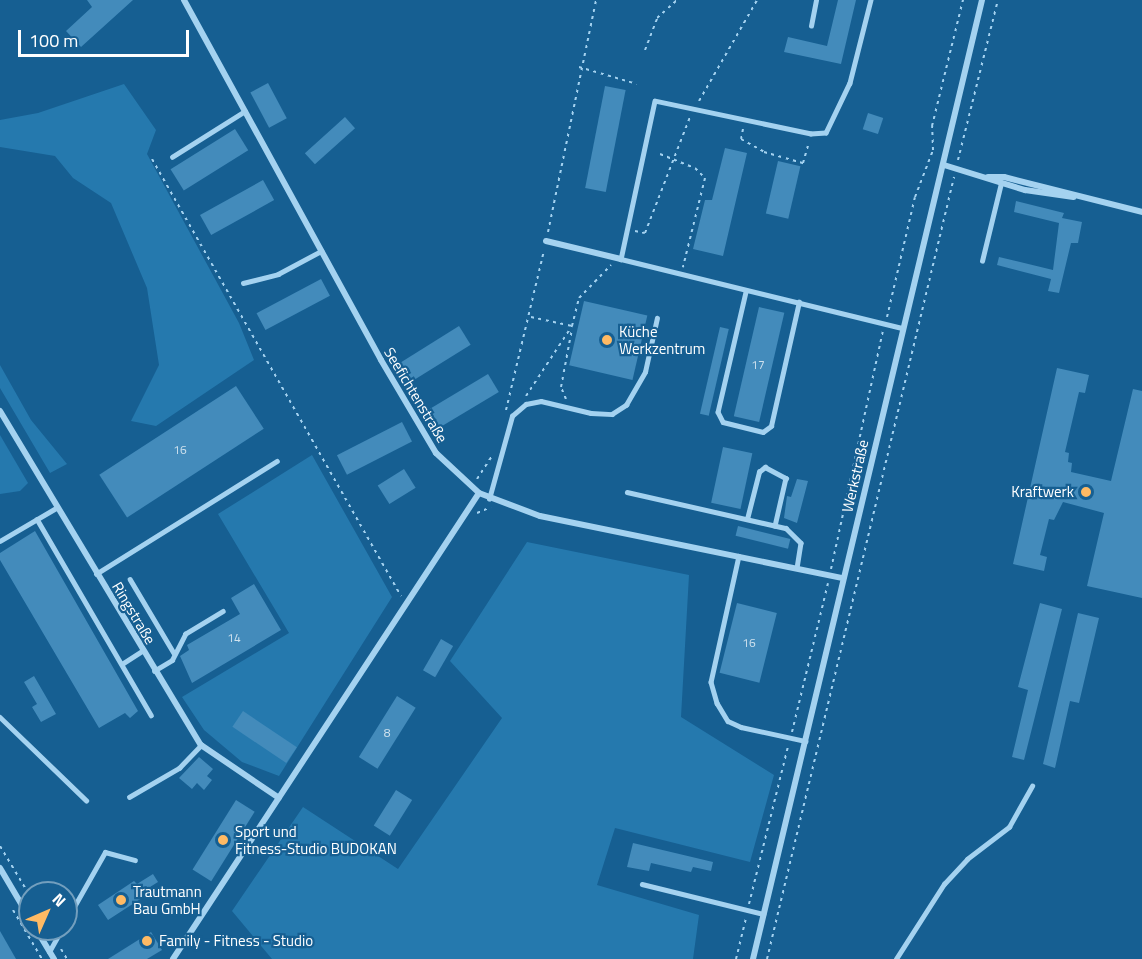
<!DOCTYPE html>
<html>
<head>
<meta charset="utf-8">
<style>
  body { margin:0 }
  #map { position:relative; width:1142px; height:959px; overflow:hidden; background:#165f92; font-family:"Titillium Web",sans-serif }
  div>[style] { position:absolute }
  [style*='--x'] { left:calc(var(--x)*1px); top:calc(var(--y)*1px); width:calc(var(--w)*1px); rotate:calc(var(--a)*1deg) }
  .green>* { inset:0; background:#2579ae }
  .building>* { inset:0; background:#438bbb; transform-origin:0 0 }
  .path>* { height:2px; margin-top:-1px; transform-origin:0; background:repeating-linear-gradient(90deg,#a4d2f0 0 3px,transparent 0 7.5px) }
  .lane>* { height:4.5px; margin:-2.25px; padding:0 2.25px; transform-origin:2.25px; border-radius:2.25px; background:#a4d2f0 }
  .street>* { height:6px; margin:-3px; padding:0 3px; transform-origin:3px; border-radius:3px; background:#a4d2f0 }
  .dots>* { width:16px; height:16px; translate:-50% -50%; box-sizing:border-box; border:3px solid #165f92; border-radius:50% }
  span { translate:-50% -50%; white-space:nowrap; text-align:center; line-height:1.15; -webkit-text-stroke:4.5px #165f92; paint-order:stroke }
  .number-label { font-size:12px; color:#d0e2ee }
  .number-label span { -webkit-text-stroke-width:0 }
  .poi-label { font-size:15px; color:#fff }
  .left { translate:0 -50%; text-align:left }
  .right { translate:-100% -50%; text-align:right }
  .street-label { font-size:15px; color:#fff }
  .north { position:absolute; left:18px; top:881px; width:60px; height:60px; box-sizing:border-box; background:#165f92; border:2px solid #739fbe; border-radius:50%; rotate:45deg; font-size:16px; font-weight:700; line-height:24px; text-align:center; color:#fff }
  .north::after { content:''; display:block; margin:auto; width:21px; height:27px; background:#ffba64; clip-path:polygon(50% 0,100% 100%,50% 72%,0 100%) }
  .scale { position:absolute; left:18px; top:30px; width:171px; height:27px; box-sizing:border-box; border:3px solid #fff; border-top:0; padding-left:8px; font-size:18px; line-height:21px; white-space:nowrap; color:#fff; -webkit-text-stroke:4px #165f92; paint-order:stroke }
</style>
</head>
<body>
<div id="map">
  <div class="green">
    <i style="clip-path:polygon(124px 84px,156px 130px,147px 154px,239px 323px,254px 360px,156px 426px,131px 421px,159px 365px,147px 288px,111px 203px,73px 178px,55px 156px,0 147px,0 120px,38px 113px)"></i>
    <i style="clip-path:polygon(0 365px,31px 420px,67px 464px,50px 473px,0 388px)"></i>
    <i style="clip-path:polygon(0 435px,28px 483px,20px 491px,0 494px)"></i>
    <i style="clip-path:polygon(312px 455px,392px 597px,279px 776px,242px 762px,204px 730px,182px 697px,289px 633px,218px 514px)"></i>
    <i style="clip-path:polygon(527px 542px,689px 575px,681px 717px,774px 775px,750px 862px,615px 828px,597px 885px,699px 915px,693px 959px,272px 959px,232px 911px,303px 807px,398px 869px,502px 718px,450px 661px)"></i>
  </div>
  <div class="building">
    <i style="clip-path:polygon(87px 0,133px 0,81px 47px,66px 31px,92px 7px)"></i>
    <i style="clip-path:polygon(838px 0,856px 0,841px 64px,784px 52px,788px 37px,827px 46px)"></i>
    <i style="left:268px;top:83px;width:40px;height:20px;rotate:62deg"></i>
    <i style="left:605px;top:86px;width:21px;height:104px;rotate:11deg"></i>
    <i style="left:868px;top:113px;width:16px;height:17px;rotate:18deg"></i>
    <i style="left:345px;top:117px;width:15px;height:54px;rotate:48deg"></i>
    <i style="left:235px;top:129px;width:25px;height:76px;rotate:58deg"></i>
    <i style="clip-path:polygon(725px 148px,747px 153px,723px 256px,693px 249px,705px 200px,712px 200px)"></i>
    <i style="left:778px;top:161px;width:23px;height:54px;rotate:13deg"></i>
    <i style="left:263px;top:180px;width:23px;height:72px;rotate:61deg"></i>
    <i style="clip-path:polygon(1016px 201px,1064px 213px,1062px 218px,1082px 222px,1078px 243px,1071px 243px,1059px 293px,1048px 291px,1051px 279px,997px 265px,999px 257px,1053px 270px,1059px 223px,1014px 212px)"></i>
    <i style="left:321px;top:279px;width:19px;height:73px;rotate:62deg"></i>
    <i style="left:584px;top:301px;width:65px;height:66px;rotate:13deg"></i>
    <i style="left:759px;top:307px;width:26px;height:112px;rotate:13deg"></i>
    <i style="left:459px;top:326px;width:22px;height:74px;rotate:58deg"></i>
    <i style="left:720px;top:327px;width:9px;height:89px;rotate:13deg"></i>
    <i style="clip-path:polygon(1057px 368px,1089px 375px,1085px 393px,1079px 392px,1065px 452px,1069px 453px,1068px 462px,1072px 463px,1071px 472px,1111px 481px,1133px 389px,1142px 391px,1142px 598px,1087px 586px,1104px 513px,1063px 502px,1054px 520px,1049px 519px,1040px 555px,1047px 557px,1044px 571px,1013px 564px)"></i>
    <i style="left:488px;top:374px;width:21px;height:72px;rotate:59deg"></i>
    <i style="left:236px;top:386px;width:51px;height:163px;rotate:57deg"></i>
    <i style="left:402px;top:422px;width:22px;height:73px;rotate:63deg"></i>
    <i style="left:723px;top:447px;width:30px;height:57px;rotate:12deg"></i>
    <i style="left:404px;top:469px;width:22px;height:31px;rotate:58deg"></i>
    <i style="clip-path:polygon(797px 479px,808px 481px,797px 523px,784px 518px,787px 496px,791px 497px)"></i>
    <i style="left:738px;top:526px;width:54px;height:10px;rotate:14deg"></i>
    <i style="clip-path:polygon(35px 531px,138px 711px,130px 718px,125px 713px,99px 728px,0 560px,0 553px)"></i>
    <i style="clip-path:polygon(254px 584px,281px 630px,192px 683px,180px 656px,189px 650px,187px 645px,240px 614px,231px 598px)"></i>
    <i style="left:737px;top:603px;width:41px;height:72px;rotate:14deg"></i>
    <i style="clip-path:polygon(1040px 603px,1062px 609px,1024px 760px,1012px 757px,1028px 690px,1018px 687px)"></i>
    <i style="clip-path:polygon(1078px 613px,1099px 618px,1079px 703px,1070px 701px,1055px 768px,1043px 764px)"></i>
    <i style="left:441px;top:639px;width:14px;height:36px;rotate:30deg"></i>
    <i style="clip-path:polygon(34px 676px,56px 714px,41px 722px,32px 707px,37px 704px,24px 682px)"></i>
    <i style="left:397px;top:696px;width:22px;height:72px;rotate:32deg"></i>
    <i style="left:243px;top:711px;width:65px;height:19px;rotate:34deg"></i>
    <i style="clip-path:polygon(199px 757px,213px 769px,207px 776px,212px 780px,204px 790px,197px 783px,192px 789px,179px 778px)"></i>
    <i style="left:396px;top:790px;width:19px;height:42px;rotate:32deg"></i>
    <i style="left:236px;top:800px;width:22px;height:82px;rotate:32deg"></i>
    <i style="clip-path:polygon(633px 843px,713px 862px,711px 871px,693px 867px,691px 872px,651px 863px,649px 871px,627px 867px)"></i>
    <i style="clip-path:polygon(153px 874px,158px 882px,142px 892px,145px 896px,108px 920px,98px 905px,134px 881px,137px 884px)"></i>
    <i style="clip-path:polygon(0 931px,16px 959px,0 959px)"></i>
    <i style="clip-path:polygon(151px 932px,162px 950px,147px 959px,108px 959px)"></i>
  </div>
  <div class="path">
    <i style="--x:645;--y:50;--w:34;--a:-69"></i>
    <i style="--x:657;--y:18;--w:27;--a:-42"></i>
    <i style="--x:579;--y:67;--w:60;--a:16.3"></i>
    <i style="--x:699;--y:101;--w:116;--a:-60.1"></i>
    <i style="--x:743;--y:129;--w:10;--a:101"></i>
    <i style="--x:741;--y:139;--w:26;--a:29"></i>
    <i style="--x:764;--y:152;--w:41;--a:15.8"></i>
    <i style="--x:803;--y:163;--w:22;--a:-74"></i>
    <i style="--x:660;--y:154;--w:38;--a:22"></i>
    <i style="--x:695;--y:168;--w:14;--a:45"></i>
    <i style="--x:705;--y:178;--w:92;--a:103.9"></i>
    <i style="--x:152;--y:159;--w:503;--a:60.33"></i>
    <i style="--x:958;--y:160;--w:165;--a:-76"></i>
    <i style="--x:635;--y:231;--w:10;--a:11"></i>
    <i style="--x:645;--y:233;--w:124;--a:-68.8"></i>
    <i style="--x:548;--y:232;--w:237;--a:-78.3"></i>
    <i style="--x:531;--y:317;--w:42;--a:12.4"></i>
    <i style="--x:572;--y:326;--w:29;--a:-76"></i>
    <i style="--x:579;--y:298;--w:46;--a:-45.9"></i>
    <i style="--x:887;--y:317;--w:123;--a:-76.9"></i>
    <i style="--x:915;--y:197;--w:50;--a:-69"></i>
    <i style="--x:933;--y:150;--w:24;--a:-92"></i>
    <i style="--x:932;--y:126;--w:130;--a:-76.2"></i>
    <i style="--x:526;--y:396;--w:84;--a:-56.7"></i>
    <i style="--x:566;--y:399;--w:13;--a:-113"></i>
    <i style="--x:561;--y:387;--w:59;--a:-79.3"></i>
    <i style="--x:506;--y:410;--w:164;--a:-76.6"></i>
    <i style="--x:477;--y:479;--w:27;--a:-57"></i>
    <i style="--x:477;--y:513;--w:15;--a:-23"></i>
    <i style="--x:831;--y:569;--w:244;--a:-77.7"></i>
    <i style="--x:792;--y:732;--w:153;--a:-76.4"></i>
    <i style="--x:0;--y:846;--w:58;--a:59"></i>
    <i style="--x:749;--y:904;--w:163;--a:-76.1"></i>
    <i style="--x:13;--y:910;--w:57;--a:59.4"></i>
    <i style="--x:61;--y:949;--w:12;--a:59"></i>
    <i style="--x:736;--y:959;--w:42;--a:-76.3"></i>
    <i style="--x:767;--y:959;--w:804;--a:-76.55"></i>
  </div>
  <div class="lane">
    <i style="--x:871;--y:0;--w:86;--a:104.2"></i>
    <i style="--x:850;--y:83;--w:55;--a:115.6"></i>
    <i style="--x:826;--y:133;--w:15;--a:176"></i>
    <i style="--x:811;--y:134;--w:159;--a:-168.1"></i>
    <i style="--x:655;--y:101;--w:162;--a:102.1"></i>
    <i style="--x:621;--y:259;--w:289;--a:13.8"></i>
    <i style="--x:811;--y:26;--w:26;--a:-79"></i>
    <i style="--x:172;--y:157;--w:86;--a:-32.2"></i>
    <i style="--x:982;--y:261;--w:80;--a:-76.3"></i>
    <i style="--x:243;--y:283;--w:36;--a:-14"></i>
    <i style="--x:278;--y:274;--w:49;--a:-28.1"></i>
    <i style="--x:746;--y:292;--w:123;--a:103.1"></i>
    <i style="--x:718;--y:412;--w:11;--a:63"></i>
    <i style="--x:723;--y:422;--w:41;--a:14"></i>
    <i style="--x:763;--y:432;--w:10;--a:-37"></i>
    <i style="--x:771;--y:426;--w:127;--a:-77.3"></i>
    <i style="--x:627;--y:492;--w:163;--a:12.8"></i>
    <i style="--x:786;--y:528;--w:21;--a:45"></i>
    <i style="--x:801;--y:543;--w:25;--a:99"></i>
    <i style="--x:489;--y:499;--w:86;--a:-74.5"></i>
    <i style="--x:512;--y:416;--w:18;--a:-41"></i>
    <i style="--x:526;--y:404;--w:15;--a:-11"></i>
    <i style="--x:541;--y:401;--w:51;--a:13.5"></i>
    <i style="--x:591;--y:413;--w:21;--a:3"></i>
    <i style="--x:612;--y:414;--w:17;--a:-33"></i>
    <i style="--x:626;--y:405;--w:38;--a:-60"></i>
    <i style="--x:645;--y:372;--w:55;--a:-77.5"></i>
    <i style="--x:37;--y:519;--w:227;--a:59.8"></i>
    <i style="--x:747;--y:519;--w:49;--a:-75.7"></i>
    <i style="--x:759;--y:472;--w:8;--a:-40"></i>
    <i style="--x:765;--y:467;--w:24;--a:28"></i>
    <i style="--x:786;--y:478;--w:49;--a:102.9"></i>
    <i style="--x:0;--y:541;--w:65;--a:-30.5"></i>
    <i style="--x:739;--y:556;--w:129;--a:102.5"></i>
    <i style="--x:711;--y:682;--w:22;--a:74"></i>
    <i style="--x:717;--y:703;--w:21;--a:59"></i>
    <i style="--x:728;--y:721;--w:14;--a:25"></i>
    <i style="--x:741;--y:727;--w:66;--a:12.3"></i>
    <i style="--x:96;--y:574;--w:213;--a:-32"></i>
    <i style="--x:130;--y:579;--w:86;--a:59.3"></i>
    <i style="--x:122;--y:664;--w:24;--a:-33"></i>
    <i style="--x:154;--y:671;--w:21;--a:-31"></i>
    <i style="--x:172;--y:660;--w:29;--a:-63"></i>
    <i style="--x:185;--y:634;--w:44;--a:-31.2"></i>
    <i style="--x:0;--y:717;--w:120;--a:44"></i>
    <i style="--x:129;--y:797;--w:58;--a:-30.1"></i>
    <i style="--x:179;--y:768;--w:32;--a:-46"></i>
    <i style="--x:642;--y:884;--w:125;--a:13.9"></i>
    <i style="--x:66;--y:921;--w:79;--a:-60.5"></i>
    <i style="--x:105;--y:852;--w:31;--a:15"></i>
    <i style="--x:49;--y:952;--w:26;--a:-61"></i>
    <i style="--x:896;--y:959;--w:89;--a:-57.4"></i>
    <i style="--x:944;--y:884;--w:34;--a:-47"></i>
    <i style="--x:967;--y:859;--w:53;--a:-37.3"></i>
    <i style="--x:1009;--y:827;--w:47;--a:-60.7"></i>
  </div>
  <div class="street">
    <i style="--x:184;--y:0;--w:410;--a:61.3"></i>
    <i style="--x:381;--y:360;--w:108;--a:59.4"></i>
    <i style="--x:436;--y:453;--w:59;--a:42.9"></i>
    <i style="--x:479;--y:493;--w:65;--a:20.7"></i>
    <i style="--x:540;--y:516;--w:309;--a:11.6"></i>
    <i style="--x:944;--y:165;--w:85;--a:17.2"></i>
    <i style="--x:1025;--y:190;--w:49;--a:8.3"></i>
    <i style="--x:988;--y:177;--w:16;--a:0"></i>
    <i style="--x:1004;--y:177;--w:142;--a:14.2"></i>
    <i style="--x:546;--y:241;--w:77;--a:13.5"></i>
    <i style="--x:0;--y:411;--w:390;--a:59"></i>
    <i style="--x:201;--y:745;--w:94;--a:34.2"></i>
    <i style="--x:0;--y:868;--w:59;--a:59.5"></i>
    <i style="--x:36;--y:929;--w:35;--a:59"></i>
    <i style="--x:173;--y:959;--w:557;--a:-56.71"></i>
    <i style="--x:753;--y:959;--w:986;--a:-76.57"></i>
  </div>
  <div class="dots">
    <i style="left:607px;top:340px;background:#ffba64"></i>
    <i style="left:1086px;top:492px;background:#ffba64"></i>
    <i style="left:223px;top:840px;background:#ffba64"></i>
    <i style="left:121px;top:900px;background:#ffba64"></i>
    <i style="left:147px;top:941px;background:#ffba64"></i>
  </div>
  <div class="number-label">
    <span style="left:758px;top:365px">17</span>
    <span style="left:180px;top:450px">16</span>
    <span style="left:234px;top:638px">14</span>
    <span style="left:749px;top:643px">16</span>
    <span style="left:387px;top:733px">8</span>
  </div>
  <div class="poi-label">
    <span class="left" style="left:619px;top:340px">Küche<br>Werkzentrum</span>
    <span class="right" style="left:1074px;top:492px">Kraftwerk</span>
    <span class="left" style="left:235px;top:840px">Sport und<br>Fitness-Studio BUDOKAN</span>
    <span class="left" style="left:133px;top:900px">Trautmann<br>Bau GmbH</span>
    <span class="left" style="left:159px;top:941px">Family - Fitness - Studio</span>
  </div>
  <div class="street-label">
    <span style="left:416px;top:395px;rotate:59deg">Seefichtenstraße</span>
    <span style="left:855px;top:476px;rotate:-77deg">Werkstraße</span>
    <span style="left:134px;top:613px;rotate:59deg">Ringstraße</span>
  </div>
  <div class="north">N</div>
  <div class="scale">100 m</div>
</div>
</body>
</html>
